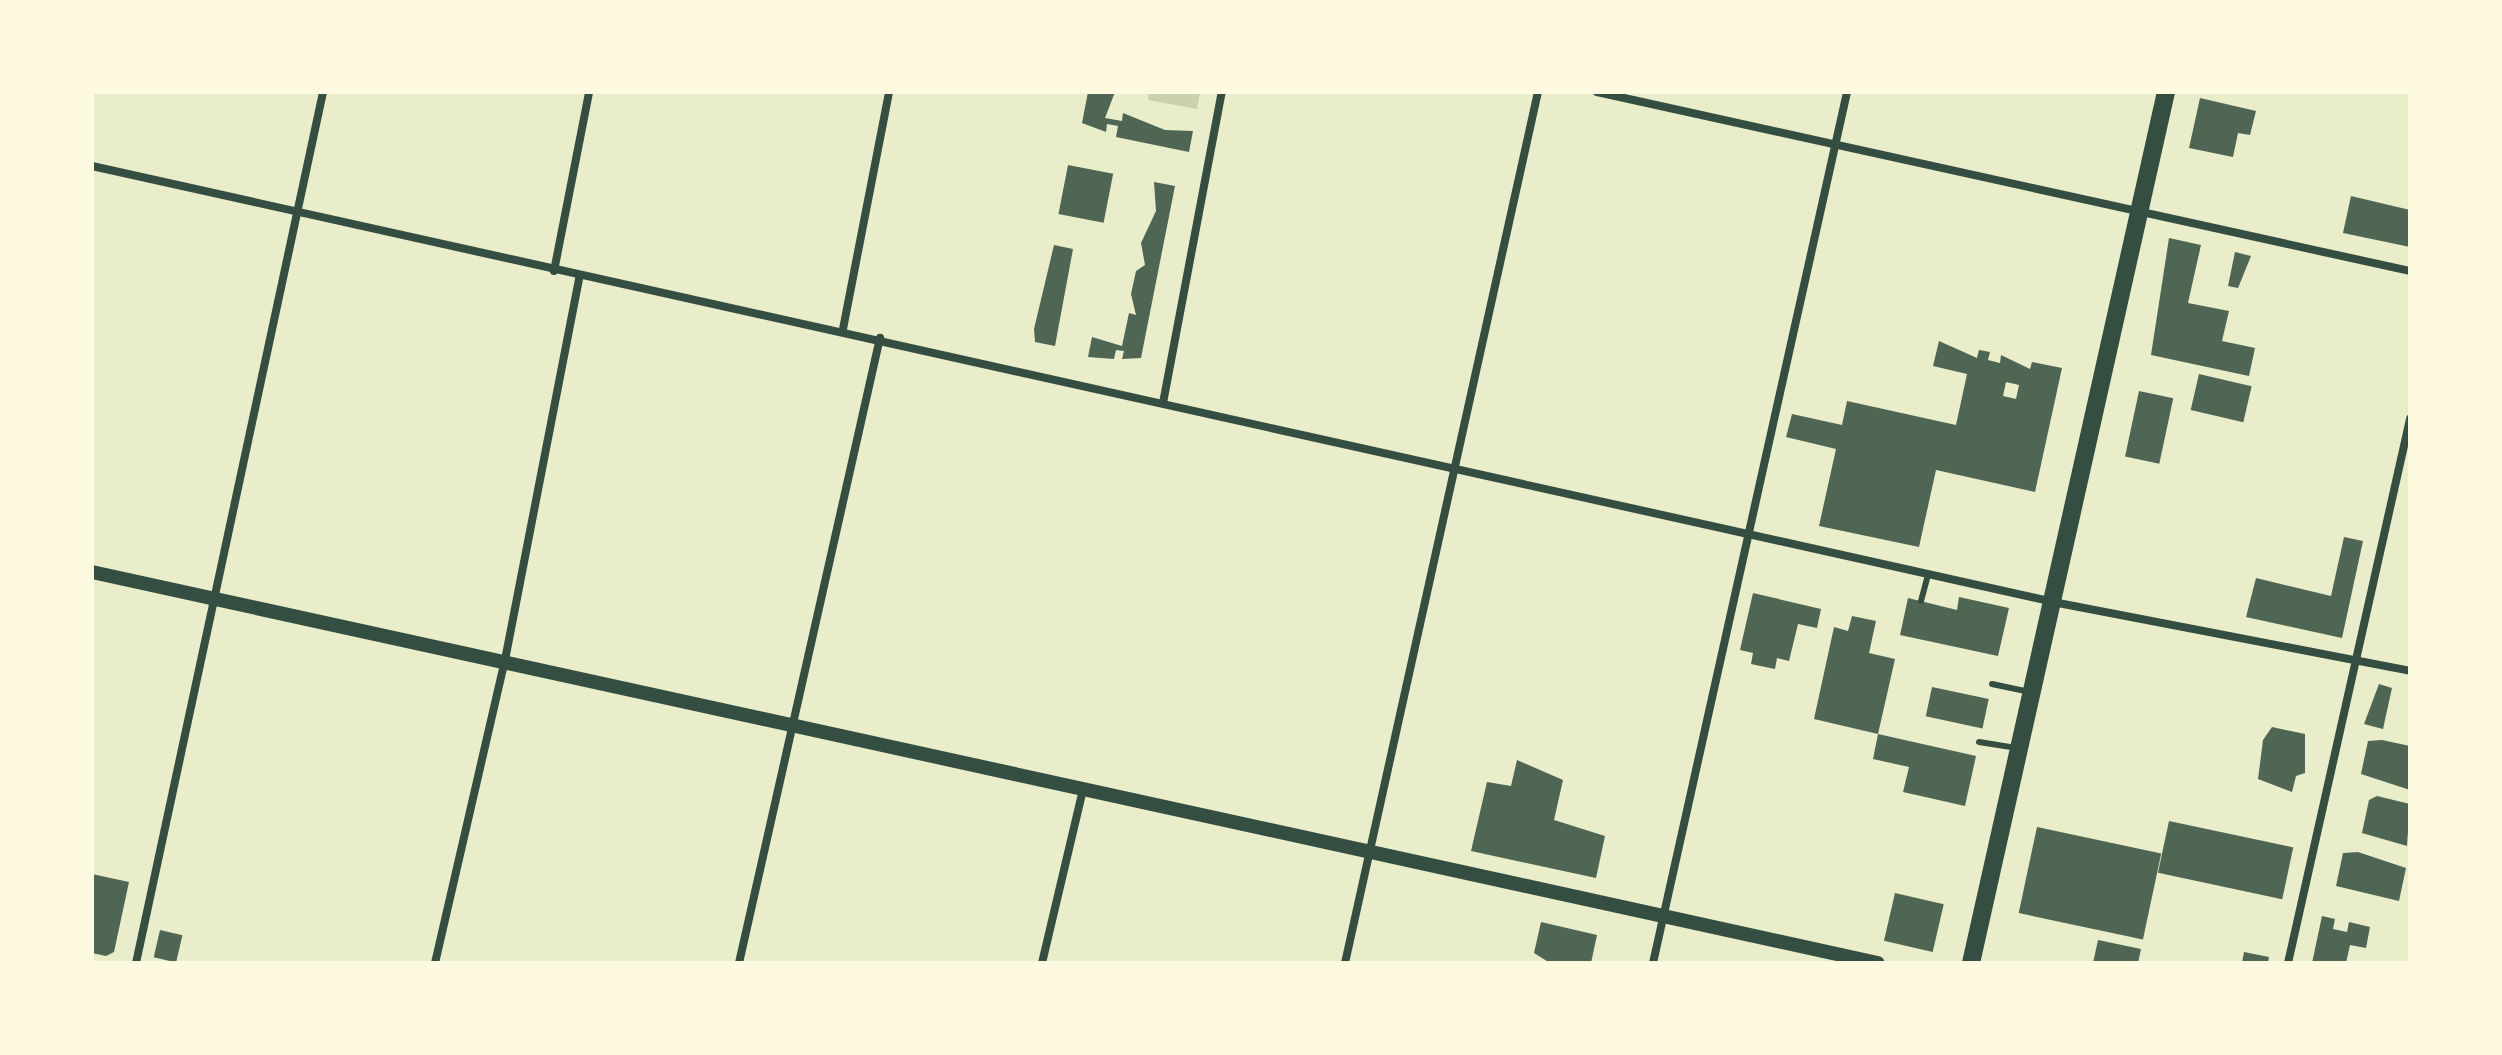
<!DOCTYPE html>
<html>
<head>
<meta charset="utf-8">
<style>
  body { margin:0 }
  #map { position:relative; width:2502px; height:1055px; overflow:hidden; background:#e9edc9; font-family:Barlow,sans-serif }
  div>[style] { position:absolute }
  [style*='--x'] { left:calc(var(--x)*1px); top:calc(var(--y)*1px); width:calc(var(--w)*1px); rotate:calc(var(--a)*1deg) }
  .green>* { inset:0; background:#cad2ad }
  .building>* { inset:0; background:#4f6655; transform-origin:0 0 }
  .service>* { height:6px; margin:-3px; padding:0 3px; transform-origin:3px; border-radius:3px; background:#344e41 }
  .minor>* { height:8px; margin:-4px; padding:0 4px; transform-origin:4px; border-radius:4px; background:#344e41 }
  .tertiary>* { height:14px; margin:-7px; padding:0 7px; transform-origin:7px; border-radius:7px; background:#344e41 }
  .primary>* { height:18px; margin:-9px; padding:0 9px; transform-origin:9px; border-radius:9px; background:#344e41 }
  span { translate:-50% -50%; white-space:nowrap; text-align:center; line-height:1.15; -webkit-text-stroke:6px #fefae0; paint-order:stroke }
  .frame { position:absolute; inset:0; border:94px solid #fefae0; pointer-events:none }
</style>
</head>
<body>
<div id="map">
  <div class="green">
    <i style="clip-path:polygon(1149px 92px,1200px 92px,1197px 109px,1148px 100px)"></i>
  </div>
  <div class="building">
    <i style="clip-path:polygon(1088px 92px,1115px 92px,1105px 118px,1122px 121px,1123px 113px,1165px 130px,1193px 131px,1189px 152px,1116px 137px,1118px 126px,1107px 124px,1106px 132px,1082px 123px)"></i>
    <i style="clip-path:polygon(2200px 98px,2256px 111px,2250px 135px,2238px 133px,2233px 157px,2189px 148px)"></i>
    <i style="left:1068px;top:165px;width:46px;height:50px;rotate:11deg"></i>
    <i style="clip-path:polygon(1154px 182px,1175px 186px,1141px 358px,1122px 359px,1124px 351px,1116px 350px,1114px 359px,1088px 357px,1092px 337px,1122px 346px,1129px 313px,1136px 315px,1131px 294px,1136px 271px,1145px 265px,1141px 243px,1156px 211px)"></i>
    <i style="clip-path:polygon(2351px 196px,2410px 210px,2410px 247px,2343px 233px)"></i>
    <i style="clip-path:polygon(2169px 238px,2201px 245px,2188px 303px,2229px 311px,2222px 341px,2255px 348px,2249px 376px,2151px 355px)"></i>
    <i style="clip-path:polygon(1054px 245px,1073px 249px,1055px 346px,1035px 342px,1034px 329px)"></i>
    <i style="clip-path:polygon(2235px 252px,2251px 256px,2238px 288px,2228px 286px)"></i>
    <i style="clip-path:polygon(evenodd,1939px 341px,1977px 358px,1979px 350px,1990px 352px,1988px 360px,2000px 363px,2001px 355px,2030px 369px,2032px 362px,2062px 368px,2035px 492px,1936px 470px,1919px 547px,1819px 526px,1836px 449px,1786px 437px,1792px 414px,1842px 425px,1847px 401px,1956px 425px,1967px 374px,1933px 366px,1939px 341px,2006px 382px,2019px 385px,2016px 399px,2003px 396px,2006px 382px)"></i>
    <i style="left:2199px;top:374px;width:54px;height:37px;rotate:13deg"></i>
    <i style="left:2139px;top:391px;width:35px;height:67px;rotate:12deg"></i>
    <i style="clip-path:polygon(2344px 537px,2363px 541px,2342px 638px,2246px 617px,2256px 578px,2331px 596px)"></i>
    <i style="clip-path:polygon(1753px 593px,1821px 609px,1817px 628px,1798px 624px,1789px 661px,1777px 658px,1775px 669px,1751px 664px,1753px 653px,1740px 650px)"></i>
    <i style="clip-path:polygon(1959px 597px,2009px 608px,1998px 656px,1900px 635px,1908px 598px,1957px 610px)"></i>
    <i style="clip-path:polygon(1852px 616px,1876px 621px,1869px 653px,1895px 659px,1878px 734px,1814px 719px,1834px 627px,1848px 631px)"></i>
    <i style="clip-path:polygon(2379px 684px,2392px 688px,2383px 729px,2364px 724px)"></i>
    <i style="left:1932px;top:687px;width:58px;height:30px;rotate:12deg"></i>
    <i style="clip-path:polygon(2272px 727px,2305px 734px,2305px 773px,2296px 776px,2292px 792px,2258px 779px,2263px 740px)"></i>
    <i style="clip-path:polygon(1878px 734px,1976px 756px,1965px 806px,1903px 792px,1909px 767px,1873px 759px)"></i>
    <i style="clip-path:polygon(2382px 740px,2410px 746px,2410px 790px,2361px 774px,2368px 741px)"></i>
    <i style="clip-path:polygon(1517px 760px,1563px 780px,1554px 820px,1605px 836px,1596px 878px,1471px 851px,1487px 782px,1511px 786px)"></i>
    <i style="clip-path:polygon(2377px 796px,2410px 804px,2407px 846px,2362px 833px,2369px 800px)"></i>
    <i style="left:2169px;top:821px;width:127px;height:53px;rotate:12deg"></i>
    <i style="left:2037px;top:827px;width:127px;height:88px;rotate:12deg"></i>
    <i style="clip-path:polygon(2358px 852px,2406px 868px,2399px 901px,2336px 886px,2343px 853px)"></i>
    <i style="clip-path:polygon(92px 874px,129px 882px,114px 952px,106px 956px,92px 953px)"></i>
    <i style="left:1895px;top:893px;width:50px;height:49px;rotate:13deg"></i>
    <i style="clip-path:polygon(2322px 916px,2335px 919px,2333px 929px,2347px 932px,2349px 922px,2370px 927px,2366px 948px,2350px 945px,2346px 963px,2312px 963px)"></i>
    <i style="clip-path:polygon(1541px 922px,1597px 935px,1591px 963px,1550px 963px,1534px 953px)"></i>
    <i style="left:160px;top:930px;width:23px;height:28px;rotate:13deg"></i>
    <i style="clip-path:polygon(2098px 940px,2141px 949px,2138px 963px,2093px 963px)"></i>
    <i style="clip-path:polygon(2244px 952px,2269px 957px,2268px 963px,2242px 963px)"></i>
  </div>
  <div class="service">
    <i style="--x:1921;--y:601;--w:28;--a:-75"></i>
    <i style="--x:1992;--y:684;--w:38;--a:12"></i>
    <i style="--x:1979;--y:742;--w:36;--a:9"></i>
  </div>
  <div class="minor">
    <i style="--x:1597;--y:92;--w:832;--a:12.42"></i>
    <i style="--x:92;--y:166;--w:2009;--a:12.53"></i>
    <i style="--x:2053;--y:602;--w:364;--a:10.9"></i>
    <i style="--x:554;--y:271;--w:182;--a:-78.9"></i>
    <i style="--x:843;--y:329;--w:241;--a:-79"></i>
    <i style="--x:1163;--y:403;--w:317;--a:-79.3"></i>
    <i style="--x:136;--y:963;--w:891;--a:-77.88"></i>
    <i style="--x:435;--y:963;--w:306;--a:-77"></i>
    <i style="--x:504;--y:665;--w:397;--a:-79"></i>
    <i style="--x:739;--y:963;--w:641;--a:-77.29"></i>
    <i style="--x:1042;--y:963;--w:178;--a:-76.7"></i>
    <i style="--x:1345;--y:963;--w:892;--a:-77.51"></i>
    <i style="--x:1653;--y:963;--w:892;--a:-77.44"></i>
    <i style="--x:2288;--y:963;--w:558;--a:-77.36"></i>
  </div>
  <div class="tertiary">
    <i style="--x:92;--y:572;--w:1828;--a:12.35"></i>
  </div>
  <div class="primary">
    <i style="--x:1971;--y:963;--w:893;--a:-77.38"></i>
  </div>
  <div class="frame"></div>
</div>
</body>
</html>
